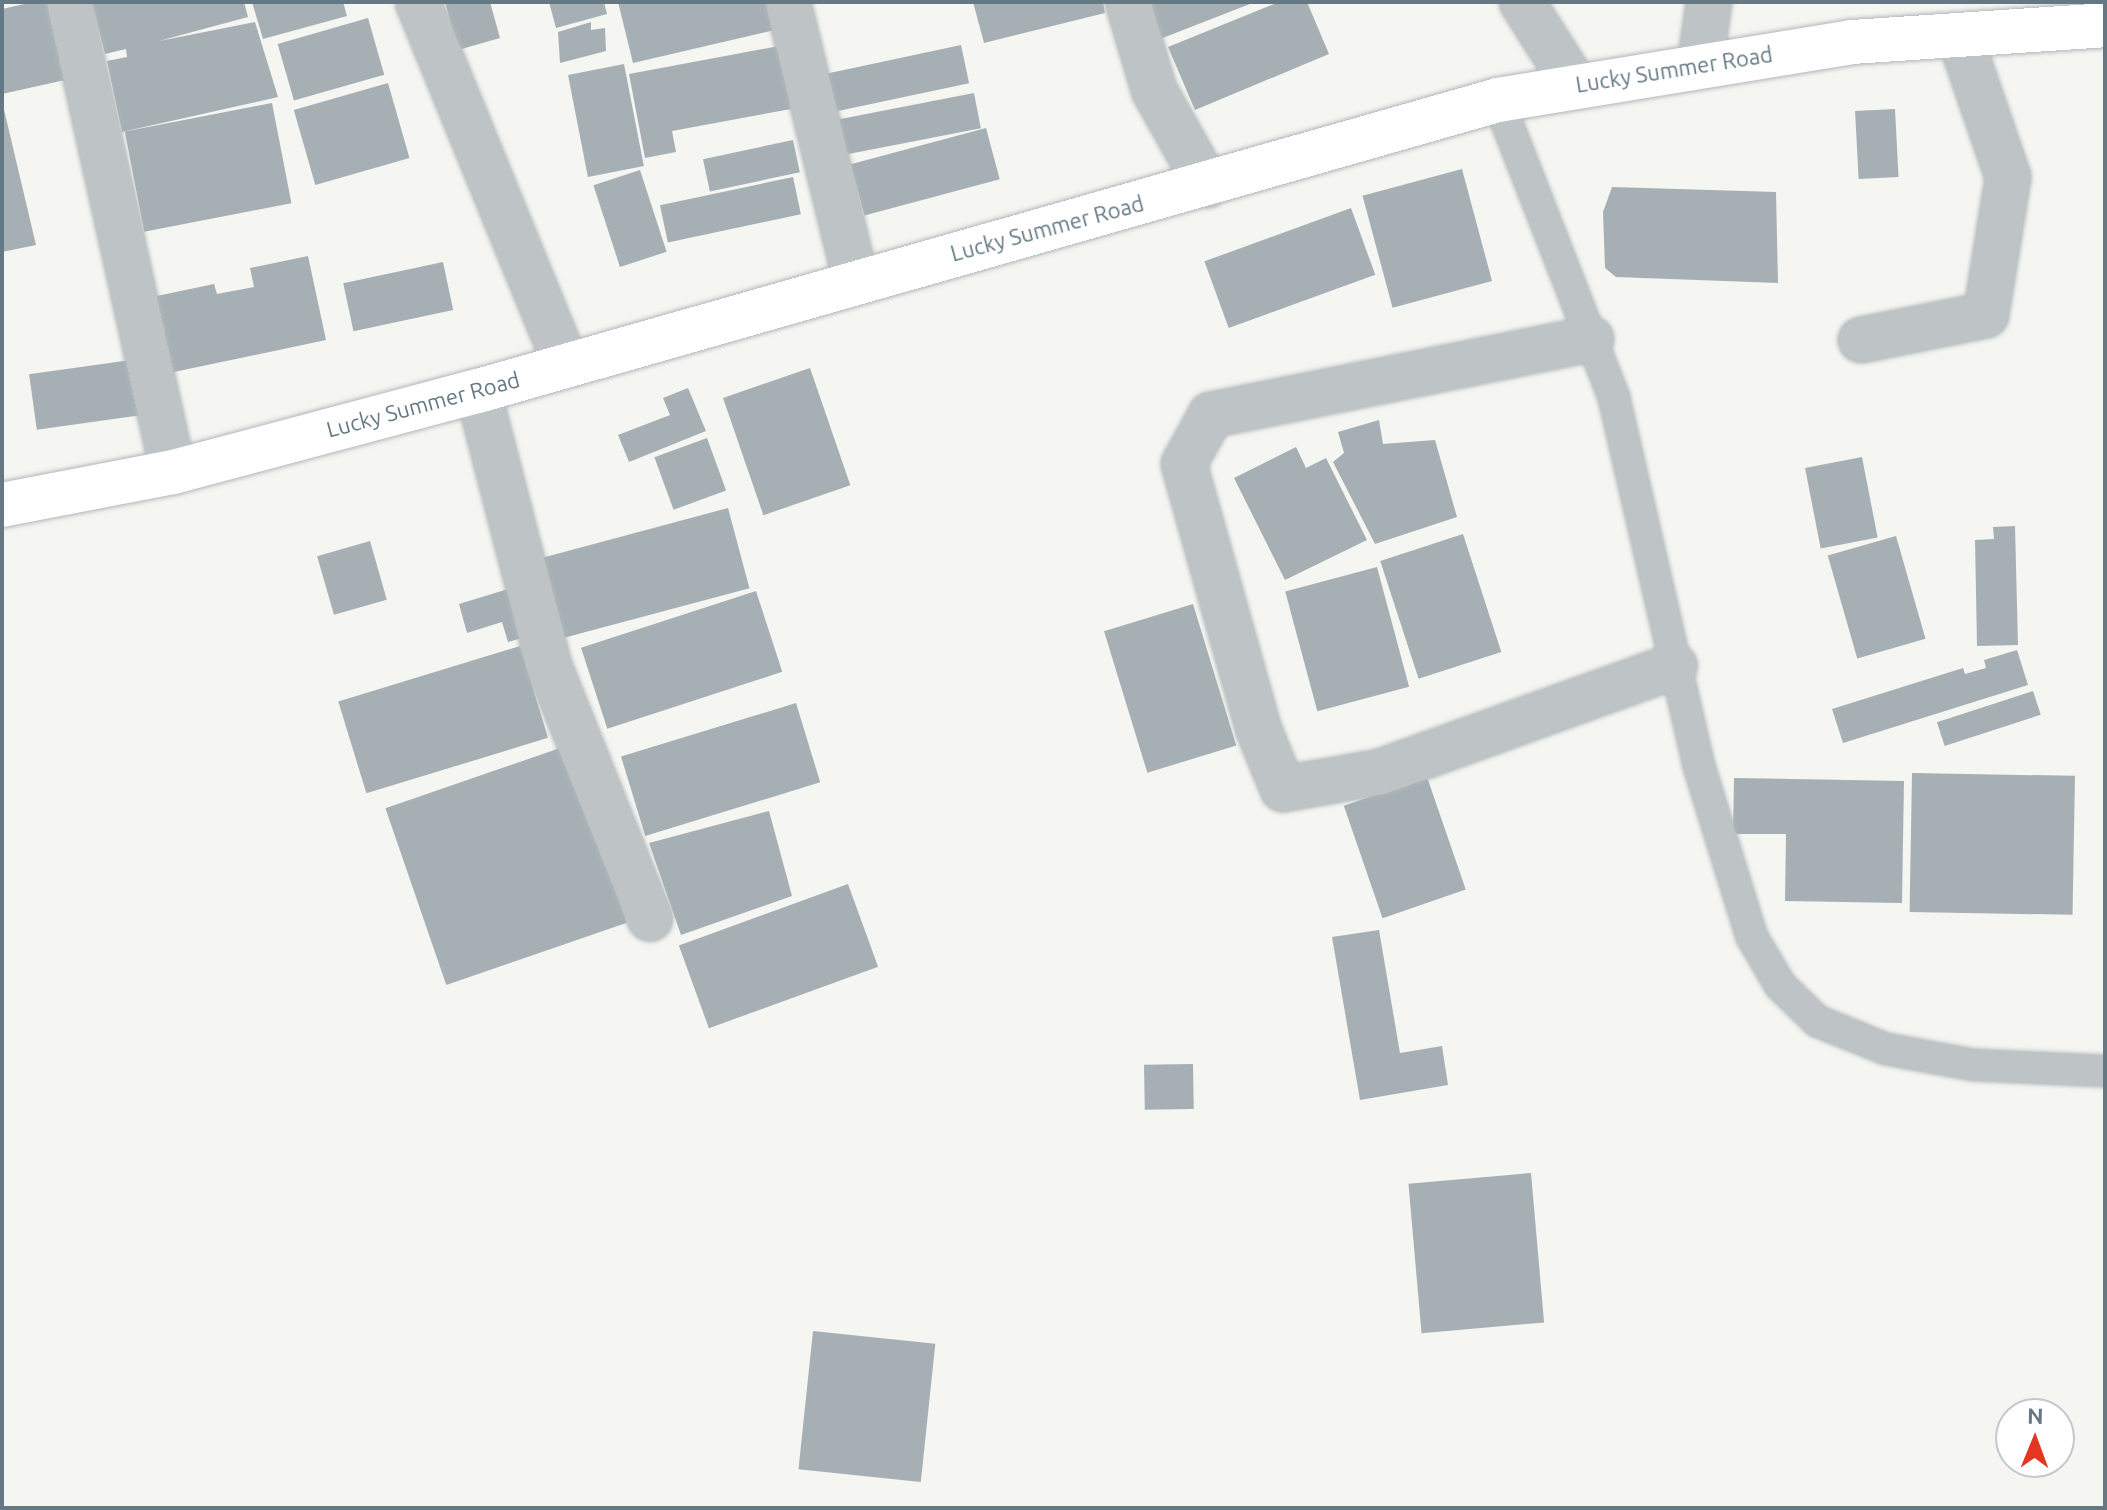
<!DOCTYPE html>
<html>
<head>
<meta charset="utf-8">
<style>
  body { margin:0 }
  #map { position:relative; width:2107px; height:1510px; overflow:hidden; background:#f5f5f1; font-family:Ubuntu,sans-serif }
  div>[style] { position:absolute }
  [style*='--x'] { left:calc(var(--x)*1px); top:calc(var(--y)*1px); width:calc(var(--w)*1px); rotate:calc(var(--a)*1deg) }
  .building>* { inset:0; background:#a6b0b4; transform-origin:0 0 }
  .roads { filter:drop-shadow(0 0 2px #b0b7ba) drop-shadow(0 0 2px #b0b7ba) }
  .lane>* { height:30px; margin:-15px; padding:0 15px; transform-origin:15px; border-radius:15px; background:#bec3c6 }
  .street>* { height:44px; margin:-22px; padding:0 22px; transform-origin:22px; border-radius:22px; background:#bec3c6 }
  .secondary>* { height:44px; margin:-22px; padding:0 22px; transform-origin:22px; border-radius:22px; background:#fff }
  span { translate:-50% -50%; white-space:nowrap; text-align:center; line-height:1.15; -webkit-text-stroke:8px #fff; paint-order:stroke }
  .street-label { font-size:22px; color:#647983 }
  .frame { position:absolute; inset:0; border:4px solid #647983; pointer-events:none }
  .north { position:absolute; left:1995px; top:1398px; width:80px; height:80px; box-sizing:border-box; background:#fff; border:2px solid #c1c9cd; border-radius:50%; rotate:1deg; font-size:22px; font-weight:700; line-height:32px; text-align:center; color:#647983 }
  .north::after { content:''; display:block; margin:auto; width:28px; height:36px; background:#e43622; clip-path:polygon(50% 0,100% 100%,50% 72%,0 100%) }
</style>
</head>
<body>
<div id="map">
  <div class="building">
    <i style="clip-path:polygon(33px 2px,57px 2px,74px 78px,2px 94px,2px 9px)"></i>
    <i style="clip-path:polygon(92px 2px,244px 2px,248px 17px,159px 41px,255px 22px,278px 97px,122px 132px,107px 61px,127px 57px,126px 49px,105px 54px)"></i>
    <i style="clip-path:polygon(252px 2px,343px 2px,347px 16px,263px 39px)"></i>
    <i style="clip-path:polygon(445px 2px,490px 2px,500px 38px,458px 50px)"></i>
    <i style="clip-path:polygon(549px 2px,604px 2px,607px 14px,556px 28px)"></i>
    <i style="clip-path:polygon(618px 2px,768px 2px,775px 30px,633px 63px)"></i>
    <i style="clip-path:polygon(973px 2px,1103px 2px,1105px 13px,984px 43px)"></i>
    <i style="clip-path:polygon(1158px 2px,1255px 2px,1155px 41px,1143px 8px)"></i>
    <i style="clip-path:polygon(1279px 2px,1307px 2px,1329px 54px,1195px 110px,1168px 47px)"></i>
    <i style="left:368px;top:18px;width:59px;height:94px;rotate:74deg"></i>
    <i style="clip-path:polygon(591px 22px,591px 30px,605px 28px,606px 51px,560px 63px,558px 32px)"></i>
    <i style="left:961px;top:45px;width:39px;height:139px;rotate:78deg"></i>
    <i style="clip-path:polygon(779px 46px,791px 109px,672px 131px,676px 152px,645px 158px,629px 74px)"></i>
    <i style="left:624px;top:64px;width:104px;height:57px;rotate:79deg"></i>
    <i style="left:388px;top:83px;width:78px;height:98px;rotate:74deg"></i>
    <i style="left:974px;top:93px;width:36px;height:140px;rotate:79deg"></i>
    <i style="clip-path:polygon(2px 101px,36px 245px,2px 252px)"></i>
    <i style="left:272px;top:103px;width:102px;height:150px;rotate:79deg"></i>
    <i style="left:1895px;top:109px;width:68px;height:40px;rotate:87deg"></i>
    <i style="left:986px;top:128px;width:53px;height:140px;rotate:75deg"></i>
    <i style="left:793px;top:140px;width:33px;height:92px;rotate:78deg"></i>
    <i style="left:1462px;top:169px;width:116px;height:103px;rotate:75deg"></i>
    <i style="left:640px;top:170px;width:86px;height:49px;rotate:72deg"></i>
    <i style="left:793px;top:177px;width:38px;height:136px;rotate:78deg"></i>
    <i style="clip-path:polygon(1612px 187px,1776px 192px,1778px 283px,1616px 277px,1605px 268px,1603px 212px)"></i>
    <i style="left:1351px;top:208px;width:71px;height:156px;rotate:70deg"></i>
    <i style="clip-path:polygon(308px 256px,326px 340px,169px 373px,152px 297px,214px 284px,217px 294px,254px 287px,250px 268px)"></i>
    <i style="left:443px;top:262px;width:49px;height:102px;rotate:78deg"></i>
    <i style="left:138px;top:359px;width:56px;height:110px;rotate:82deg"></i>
    <i style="left:810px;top:368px;width:124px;height:92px;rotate:71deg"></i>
    <i style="clip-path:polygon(688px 388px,706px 431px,629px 462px,618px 435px,670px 415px,663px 398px)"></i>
    <i style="clip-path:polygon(1379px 420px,1383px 444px,1435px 440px,1457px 517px,1375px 544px,1333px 462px,1344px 453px,1338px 432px)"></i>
    <i style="left:707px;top:438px;width:56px;height:56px;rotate:70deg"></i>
    <i style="clip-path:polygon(1296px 447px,1306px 468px,1326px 458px,1367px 540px,1285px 580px,1234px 478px)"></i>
    <i style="left:1862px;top:457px;width:82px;height:58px;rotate:79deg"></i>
    <i style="left:728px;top:508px;width:83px;height:191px;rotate:75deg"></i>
    <i style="clip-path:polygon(2015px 526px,2018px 645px,1977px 646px,1975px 540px,1994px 539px,1993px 527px)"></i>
    <i style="left:1463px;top:534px;width:124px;height:87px;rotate:72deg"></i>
    <i style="left:1896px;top:536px;width:107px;height:71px;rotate:74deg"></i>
    <i style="left:370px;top:541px;width:61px;height:55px;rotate:74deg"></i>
    <i style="left:1377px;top:567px;width:124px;height:95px;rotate:75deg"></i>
    <i style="clip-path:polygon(508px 589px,522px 638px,508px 642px,502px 622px,467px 633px,459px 604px)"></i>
    <i style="left:756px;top:591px;width:85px;height:184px;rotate:72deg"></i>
    <i style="left:1193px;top:604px;width:148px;height:93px;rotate:73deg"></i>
    <i style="left:520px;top:646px;width:96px;height:190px;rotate:73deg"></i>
    <i style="clip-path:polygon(2017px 650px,2028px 685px,1843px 743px,1832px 709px,1963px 668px,1965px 674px,1986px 668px,1984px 660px)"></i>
    <i style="left:2033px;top:691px;width:25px;height:101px;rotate:72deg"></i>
    <i style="left:796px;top:703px;width:83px;height:183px;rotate:73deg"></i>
    <i style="left:566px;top:746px;width:187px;height:191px;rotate:71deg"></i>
    <i style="left:1912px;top:773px;width:163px;height:139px;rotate:1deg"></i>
    <i style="left:1427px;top:777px;width:119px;height:88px;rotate:71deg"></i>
    <i style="clip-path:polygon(1734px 778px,1904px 781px,1902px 903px,1785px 901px,1786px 834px,1733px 834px)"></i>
    <i style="clip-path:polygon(769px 811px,792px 896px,681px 935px,649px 843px)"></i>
    <i style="left:848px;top:884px;width:88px;height:180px;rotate:70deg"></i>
    <i style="clip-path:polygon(1379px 930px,1400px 1053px,1442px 1046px,1448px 1085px,1360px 1100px,1332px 937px)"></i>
    <i style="left:1193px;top:1064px;width:45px;height:49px;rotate:89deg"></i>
    <i style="left:1531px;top:1173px;width:150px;height:123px;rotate:85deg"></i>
    <i style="left:813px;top:1331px;width:123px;height:139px;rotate:6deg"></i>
  </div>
  <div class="roads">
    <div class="lane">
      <i style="--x:1498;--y:100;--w:320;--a:68.7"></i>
      <i style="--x:1614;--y:398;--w:375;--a:77"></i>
      <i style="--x:1698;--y:763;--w:182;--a:72.8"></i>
      <i style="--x:1752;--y:937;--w:56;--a:59.7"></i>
      <i style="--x:1780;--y:985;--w:52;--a:44.2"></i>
      <i style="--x:1817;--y:1021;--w:74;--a:22.1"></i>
      <i style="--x:1886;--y:1049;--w:89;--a:10.3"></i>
      <i style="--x:1974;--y:1065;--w:131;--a:2.6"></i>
    </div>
    <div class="street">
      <i style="--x:69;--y:2;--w:481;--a:77.5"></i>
      <i style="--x:418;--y:2;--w:391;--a:67.8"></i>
      <i style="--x:788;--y:2;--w:286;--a:76.3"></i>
      <i style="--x:1128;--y:2;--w:92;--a:73.5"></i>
      <i style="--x:1154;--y:90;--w:109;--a:60.8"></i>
      <i style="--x:1522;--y:2;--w:97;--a:57.6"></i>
      <i style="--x:1700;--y:66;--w:65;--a:-82"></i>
      <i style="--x:1591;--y:339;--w:388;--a:168.7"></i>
      <i style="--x:1211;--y:415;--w:56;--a:118.9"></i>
      <i style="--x:1184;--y:464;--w:274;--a:74.3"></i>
      <i style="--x:1258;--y:728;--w:66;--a:67.7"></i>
      <i style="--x:1283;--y:789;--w:98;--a:-9.9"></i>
      <i style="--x:1380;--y:772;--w:313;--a:-19.8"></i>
      <i style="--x:1861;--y:340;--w:127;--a:-11.3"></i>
      <i style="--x:1986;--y:315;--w:140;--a:-80.9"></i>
      <i style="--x:2008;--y:177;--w:150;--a:-109"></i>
      <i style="--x:478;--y:391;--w:284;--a:75.5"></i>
      <i style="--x:549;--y:666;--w:272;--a:68.2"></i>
    </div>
    <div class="secondary">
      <i style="--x:2;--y:505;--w:174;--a:-10.9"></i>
      <i style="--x:173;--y:472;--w:316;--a:-14.9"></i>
      <i style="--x:478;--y:391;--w:1061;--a:-15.92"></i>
      <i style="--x:1498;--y:100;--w:359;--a:-9.3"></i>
      <i style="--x:1852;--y:42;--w:254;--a:-3.8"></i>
    </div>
  </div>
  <div class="street-label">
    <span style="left:1674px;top:69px;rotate:-9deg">Lucky Summer Road</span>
    <span style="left:1047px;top:228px;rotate:-15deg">Lucky Summer Road</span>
    <span style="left:423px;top:404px;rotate:-15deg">Lucky Summer Road</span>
  </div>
  <div class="frame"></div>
  <div class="north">N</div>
</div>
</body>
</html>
